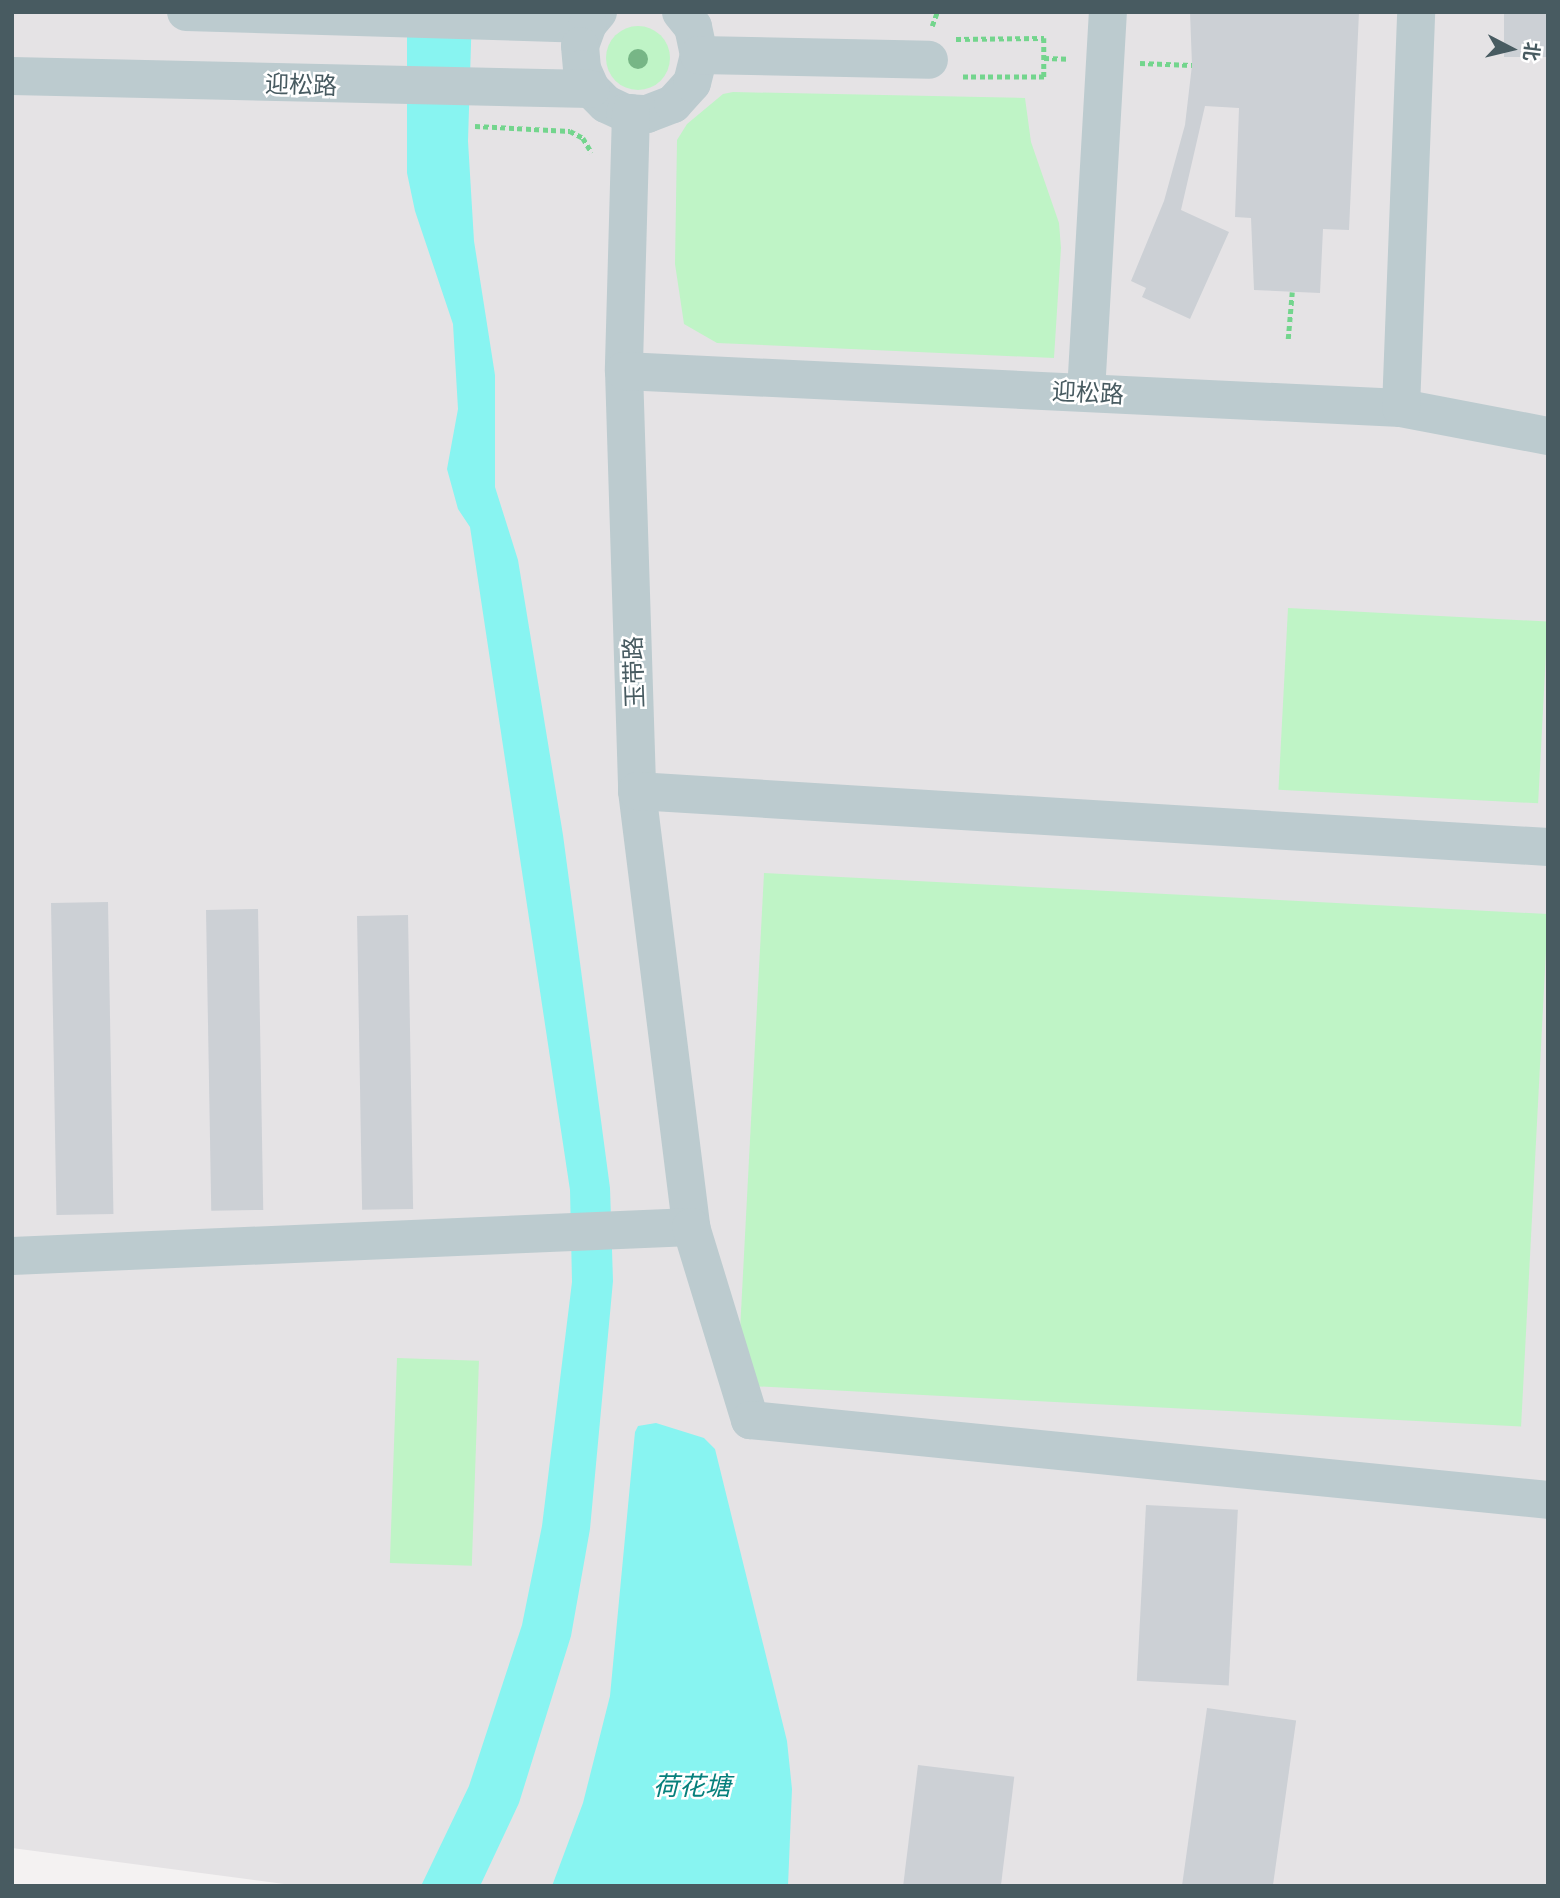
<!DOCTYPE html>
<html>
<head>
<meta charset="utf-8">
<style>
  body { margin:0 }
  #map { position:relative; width:1560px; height:1898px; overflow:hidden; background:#f4f2f2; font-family:"Golos Text","Noto Sans SC",sans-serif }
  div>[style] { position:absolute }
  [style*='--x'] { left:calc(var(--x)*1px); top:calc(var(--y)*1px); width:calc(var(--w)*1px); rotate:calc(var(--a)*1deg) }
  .education>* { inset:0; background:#e5e3e5 }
  .green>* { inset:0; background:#bff4c6; transform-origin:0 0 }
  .round { border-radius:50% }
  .water>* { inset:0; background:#88f4f1 }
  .building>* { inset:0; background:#ccd0d5; transform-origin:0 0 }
  .path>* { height:4.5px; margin-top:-2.25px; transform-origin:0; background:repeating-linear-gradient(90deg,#73d58d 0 5px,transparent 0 8.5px) }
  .minor>* { height:38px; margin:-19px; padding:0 19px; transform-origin:19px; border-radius:19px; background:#bccbcf }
  .trees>* { width:20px; height:20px; margin:-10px; border-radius:50%; background:#77b686 }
  span { translate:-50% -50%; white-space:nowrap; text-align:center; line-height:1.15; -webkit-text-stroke:5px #fff; paint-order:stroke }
  .street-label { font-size:24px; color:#485b61 }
  .water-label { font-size:26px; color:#06807c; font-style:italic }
  .frame { position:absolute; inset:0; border:14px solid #485b61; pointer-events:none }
  .north { position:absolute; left:1476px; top:14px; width:70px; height:70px; -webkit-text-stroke:5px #fff; paint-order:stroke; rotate:97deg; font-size:19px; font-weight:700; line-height:28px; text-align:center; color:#485b61 }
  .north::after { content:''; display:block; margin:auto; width:24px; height:32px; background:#485b61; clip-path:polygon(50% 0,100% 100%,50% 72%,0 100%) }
</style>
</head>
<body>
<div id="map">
  <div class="education">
    <i style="clip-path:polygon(12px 12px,1548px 12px,1548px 1886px,299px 1886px,12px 1848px)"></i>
  </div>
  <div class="green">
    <i class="round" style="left:606px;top:26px;width:64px;height:64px"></i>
    <i style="clip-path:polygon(733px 92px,1025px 98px,1031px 142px,1059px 223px,1061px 248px,1054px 358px,717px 343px,684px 324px,675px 264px,677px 140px,687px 124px,723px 94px)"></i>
    <i style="left:1288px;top:608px;width:260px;height:182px;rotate:3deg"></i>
    <i style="left:764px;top:873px;width:785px;height:513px;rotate:3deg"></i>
    <i style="left:397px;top:1358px;width:82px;height:205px;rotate:2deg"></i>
  </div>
  <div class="water">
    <i style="clip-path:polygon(407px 12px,472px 12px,468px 141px,474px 241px,495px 375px,495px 487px,518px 560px,563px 835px,610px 1188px,613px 1281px,590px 1529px,571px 1636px,519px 1803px,480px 1886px,421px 1886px,469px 1786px,522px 1625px,542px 1526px,572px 1282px,570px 1190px,470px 527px,458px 509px,447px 469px,458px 409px,453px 324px,415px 211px,407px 173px)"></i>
    <i style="clip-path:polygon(656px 1423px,704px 1438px,715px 1449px,787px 1741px,792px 1789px,788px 1886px,552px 1886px,583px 1803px,610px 1696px,635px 1432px,638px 1426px)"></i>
  </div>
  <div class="building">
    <i style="clip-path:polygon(1190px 12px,1359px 12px,1349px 230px,1323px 229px,1320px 293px,1254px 290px,1251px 218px,1235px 217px,1239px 108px,1205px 106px,1181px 210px,1229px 232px,1190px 319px,1142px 297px,1146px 288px,1131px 281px,1164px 201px,1185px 125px,1192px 65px)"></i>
    <i style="left:1504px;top:12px;width:44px;height:45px"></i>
    <i style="left:108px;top:902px;width:312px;height:57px;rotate:89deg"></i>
    <i style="left:258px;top:909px;width:301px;height:52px;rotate:89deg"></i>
    <i style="left:408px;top:915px;width:294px;height:51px;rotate:89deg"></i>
    <i style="left:1146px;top:1505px;width:92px;height:176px;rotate:3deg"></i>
    <i style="left:1207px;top:1708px;width:90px;height:179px;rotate:8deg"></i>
    <i style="left:918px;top:1765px;width:97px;height:122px;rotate:7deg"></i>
  </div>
  <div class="path">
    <i style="--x:932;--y:26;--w:15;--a:-70"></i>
    <i style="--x:956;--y:39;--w:88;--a:-0.7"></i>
    <i style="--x:1044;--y:38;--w:39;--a:90"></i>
    <i style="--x:1044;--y:77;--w:85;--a:180"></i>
    <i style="--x:1044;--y:58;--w:25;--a:2"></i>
    <i style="--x:1140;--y:63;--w:52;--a:2.2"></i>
    <i style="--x:475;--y:126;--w:95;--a:3"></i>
    <i style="--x:570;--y:131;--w:15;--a:28"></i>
    <i style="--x:583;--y:138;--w:17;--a:59"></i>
    <i style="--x:1288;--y:339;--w:47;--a:-85.1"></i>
  </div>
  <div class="minor">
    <i style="--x:186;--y:12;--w:402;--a:1.7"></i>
    <i style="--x:598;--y:12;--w:16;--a:130"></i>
    <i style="--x:588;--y:24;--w:23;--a:110"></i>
    <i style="--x:580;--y:46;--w:23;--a:85"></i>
    <i style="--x:582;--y:69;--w:22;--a:66"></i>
    <i style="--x:591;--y:89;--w:21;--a:45"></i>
    <i style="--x:606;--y:104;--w:21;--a:25"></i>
    <i style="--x:625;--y:113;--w:22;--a:3"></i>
    <i style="--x:647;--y:114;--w:28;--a:-21"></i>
    <i style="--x:673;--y:104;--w:28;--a:-48"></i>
    <i style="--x:692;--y:83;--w:29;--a:-76"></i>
    <i style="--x:699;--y:55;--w:29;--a:-102"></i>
    <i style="--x:693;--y:27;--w:19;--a:-129"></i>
    <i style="--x:699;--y:55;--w:230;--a:1.2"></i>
    <i style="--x:12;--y:76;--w:579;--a:1.29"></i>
    <i style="--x:631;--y:113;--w:258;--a:91.6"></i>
    <i style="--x:624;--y:371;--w:420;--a:88.2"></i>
    <i style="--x:637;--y:791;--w:439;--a:82.9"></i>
    <i style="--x:624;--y:371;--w:778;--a:2.73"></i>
    <i style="--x:1401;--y:408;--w:150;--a:10.8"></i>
    <i style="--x:1086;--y:392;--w:381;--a:-86.7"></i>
    <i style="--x:1401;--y:408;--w:396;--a:-87.8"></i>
    <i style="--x:637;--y:791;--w:913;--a:3.52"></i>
    <i style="--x:12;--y:1256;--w:680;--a:-2.45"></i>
    <i style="--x:691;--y:1227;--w:202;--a:73"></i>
    <i style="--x:750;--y:1420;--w:802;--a:5.72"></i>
  </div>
  <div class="trees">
    <i style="left:638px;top:59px"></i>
  </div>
  <div class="street-label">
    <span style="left:301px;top:84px;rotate:2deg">迎松路</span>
    <span style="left:1088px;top:392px;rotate:3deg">迎松路</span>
    <span style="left:633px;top:672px;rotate:-92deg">玉带路</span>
  </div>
  <div class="water-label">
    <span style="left:692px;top:1786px">荷花塘</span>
  </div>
  <div class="frame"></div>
  <div class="north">北</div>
</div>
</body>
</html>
